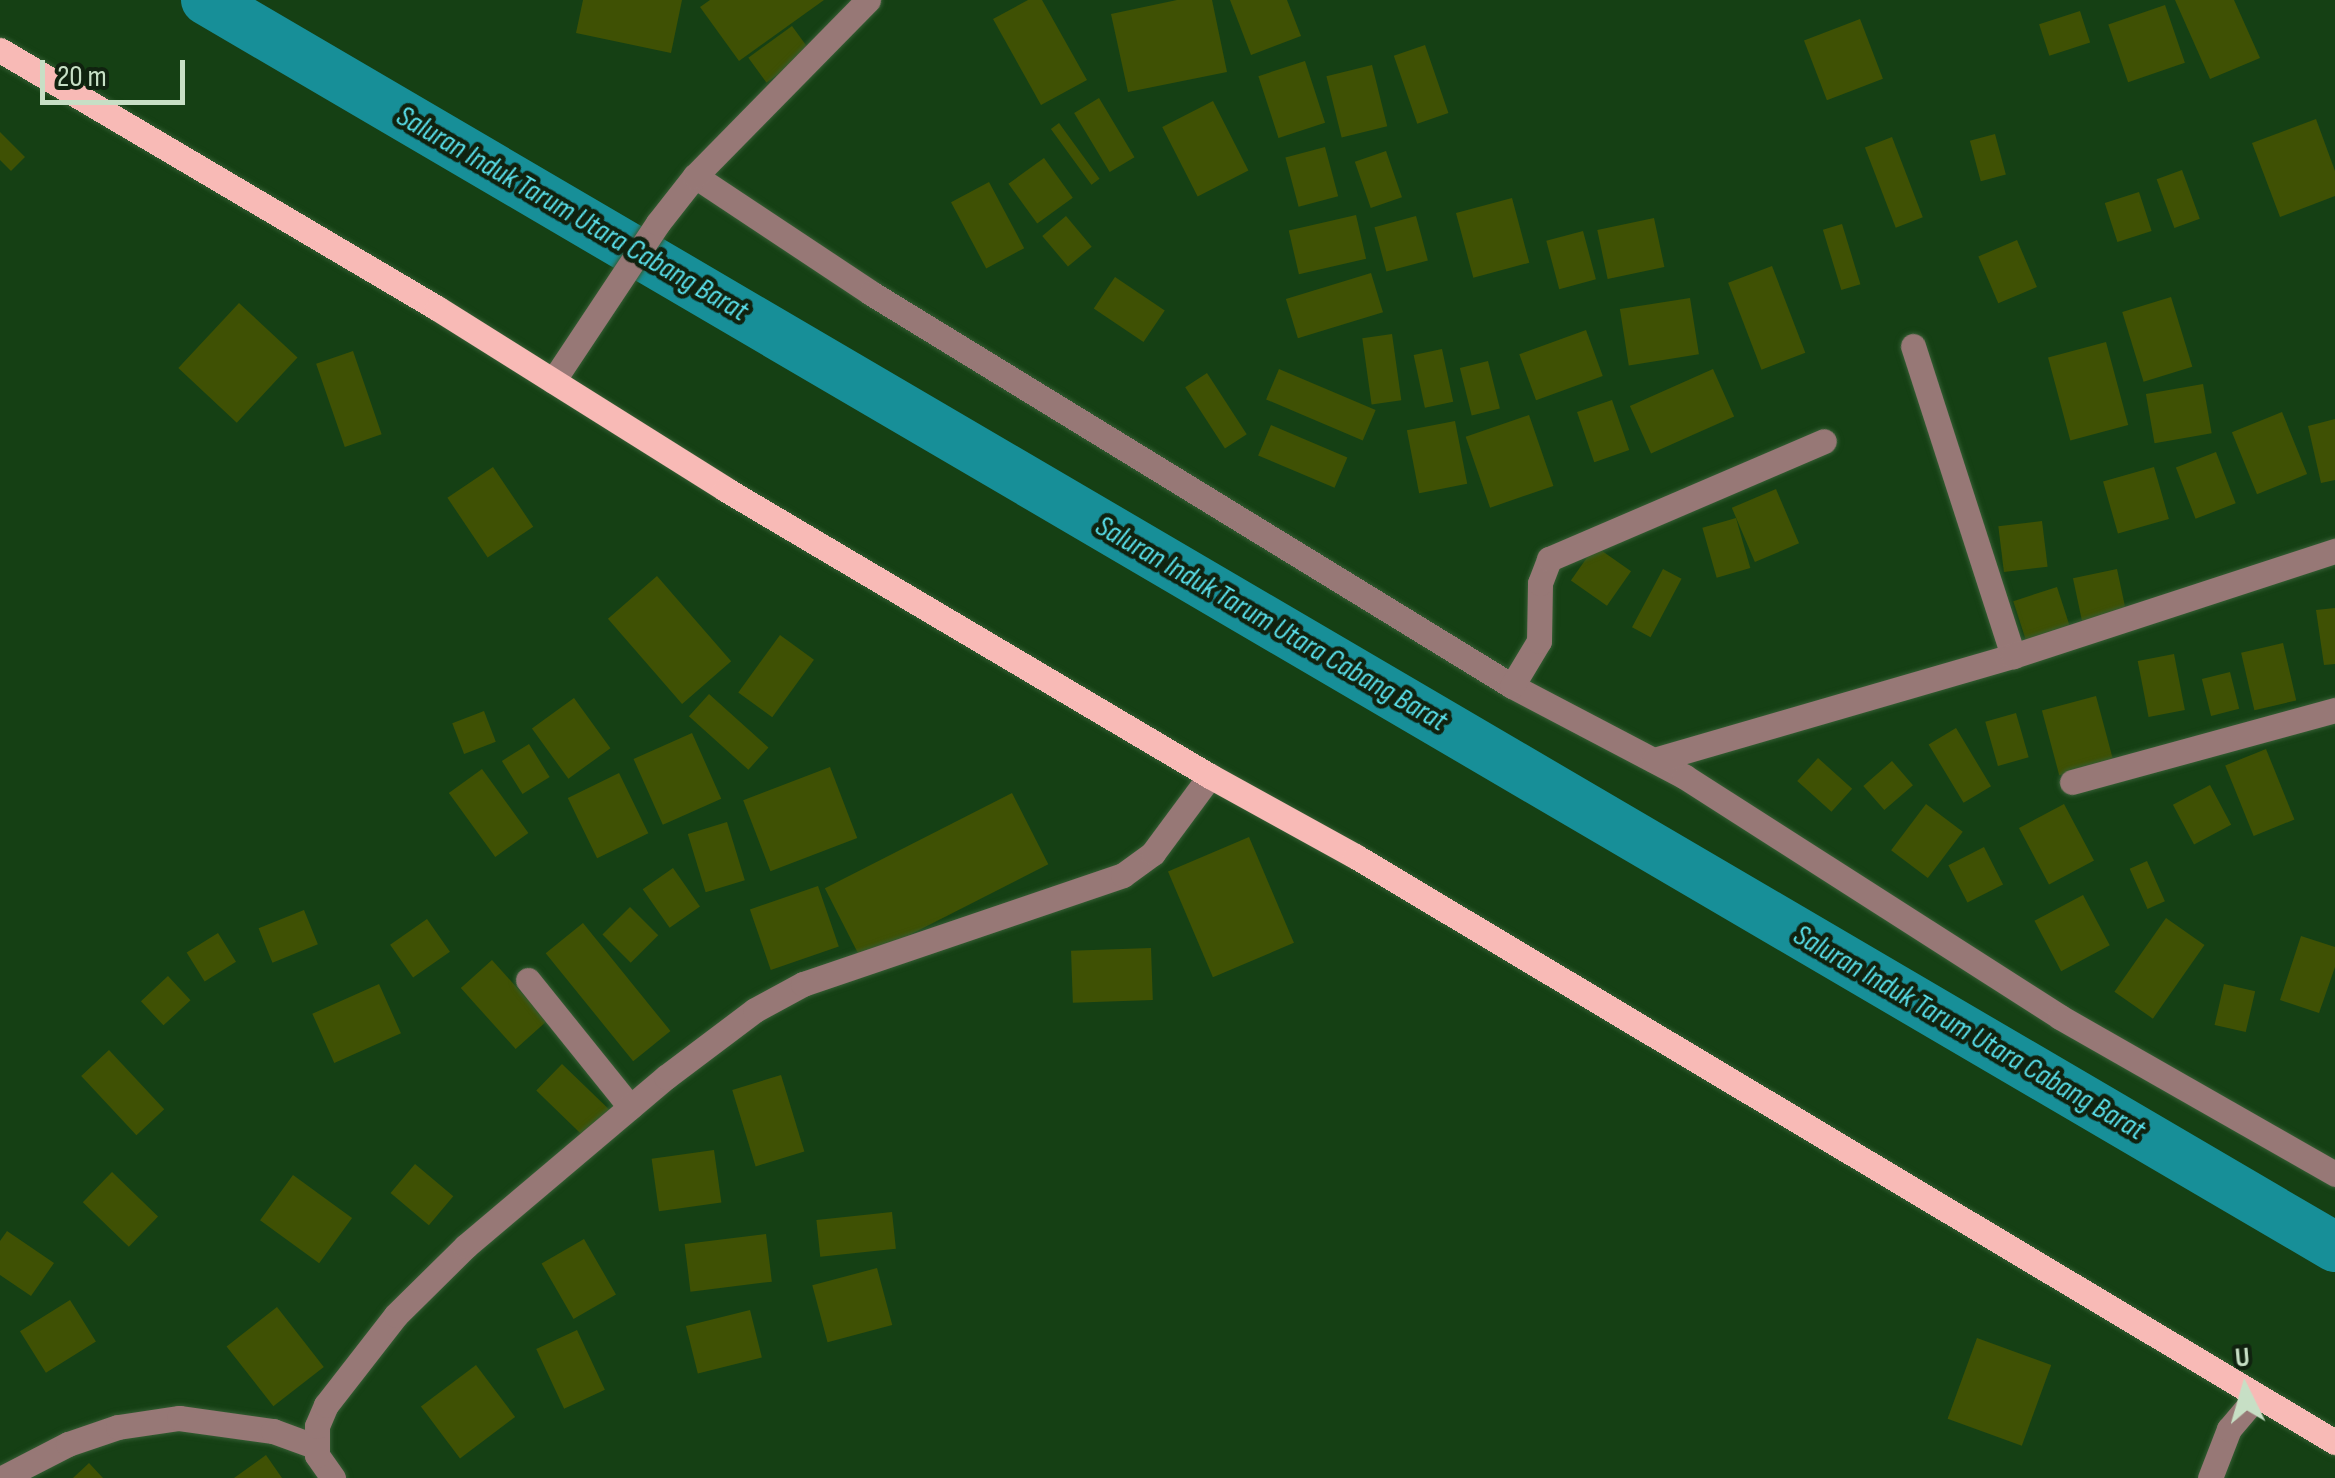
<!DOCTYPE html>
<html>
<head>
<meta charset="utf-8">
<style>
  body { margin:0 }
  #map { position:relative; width:2335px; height:1478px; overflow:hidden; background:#154014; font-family:"Sofia Sans Condensed",sans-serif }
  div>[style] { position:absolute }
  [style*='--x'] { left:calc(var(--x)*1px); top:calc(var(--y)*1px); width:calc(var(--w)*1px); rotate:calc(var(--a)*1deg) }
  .canal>* { height:50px; margin:-25px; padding:0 25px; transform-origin:25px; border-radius:25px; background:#178f98 }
  .building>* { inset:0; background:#3f5104; transform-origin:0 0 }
  .roads { filter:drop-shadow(0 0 2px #355d34) drop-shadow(0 0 2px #355d34) }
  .minor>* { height:25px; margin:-12.5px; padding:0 12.5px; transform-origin:12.5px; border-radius:12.5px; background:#977876 }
  .major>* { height:25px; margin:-12.5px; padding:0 12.5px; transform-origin:12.5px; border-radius:12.5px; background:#f8bab6 }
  span { translate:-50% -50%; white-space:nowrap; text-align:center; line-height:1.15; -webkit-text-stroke:9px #10220f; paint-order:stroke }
  .water-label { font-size:30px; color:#58dce7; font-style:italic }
  .north { position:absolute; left:2195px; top:1338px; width:100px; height:100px; -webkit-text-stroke:8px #10220f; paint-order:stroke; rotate:355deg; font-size:28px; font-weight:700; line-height:40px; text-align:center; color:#c7dfc5 }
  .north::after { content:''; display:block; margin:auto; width:35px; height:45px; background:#c7dfc5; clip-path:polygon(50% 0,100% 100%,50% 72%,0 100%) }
  .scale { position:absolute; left:40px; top:60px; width:145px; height:45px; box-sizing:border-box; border:5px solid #c7dfc5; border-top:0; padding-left:12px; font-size:30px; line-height:35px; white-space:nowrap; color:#c7dfc5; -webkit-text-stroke:8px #10220f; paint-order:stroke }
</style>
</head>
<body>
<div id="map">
  <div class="canal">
    <i style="--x:206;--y:0;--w:2467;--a:30.36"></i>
  </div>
  <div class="building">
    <i style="clip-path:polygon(583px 0,682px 0,671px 53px,576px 33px)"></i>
    <i style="clip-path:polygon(710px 0,824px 0,739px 61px,700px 7px)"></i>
    <i style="clip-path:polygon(1028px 0,1042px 0,1087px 80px,1041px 105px,993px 19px)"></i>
    <i style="clip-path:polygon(1177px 0,1212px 0,1227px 72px,1128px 92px,1111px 14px)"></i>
    <i style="clip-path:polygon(1230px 0,1287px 0,1301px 36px,1251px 55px)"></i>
    <i style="clip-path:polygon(2175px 0,2234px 0,2260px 58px,2210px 79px)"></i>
    <i style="left:2165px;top:5px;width:61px;height:60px;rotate:71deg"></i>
    <i style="left:2080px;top:11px;width:33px;height:43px;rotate:72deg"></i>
    <i style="left:1860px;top:19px;width:64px;height:60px;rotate:69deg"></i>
    <i style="left:792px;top:26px;width:31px;height:54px;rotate:54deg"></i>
    <i style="left:1425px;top:45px;width:72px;height:33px;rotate:71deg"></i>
    <i style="left:1305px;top:61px;width:65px;height:49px;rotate:72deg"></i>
    <i style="left:1372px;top:65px;width:63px;height:47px;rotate:76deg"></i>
    <i style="left:1099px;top:98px;width:69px;height:29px;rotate:59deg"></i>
    <i style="left:1213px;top:101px;width:78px;height:57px;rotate:63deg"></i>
    <i style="clip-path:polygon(2316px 119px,2335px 171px,2335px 196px,2280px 217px,2252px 143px)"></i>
    <i style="left:1059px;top:123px;width:69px;height:10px;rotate:54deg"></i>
    <i style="clip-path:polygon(0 132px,25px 157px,11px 171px,0 160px)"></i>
    <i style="left:1995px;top:134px;width:42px;height:26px;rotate:75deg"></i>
    <i style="left:1892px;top:137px;width:86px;height:29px;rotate:69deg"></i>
    <i style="left:1325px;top:147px;width:51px;height:41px;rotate:75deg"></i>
    <i style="left:1386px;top:151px;width:49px;height:33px;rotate:71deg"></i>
    <i style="left:1044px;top:158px;width:49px;height:44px;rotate:54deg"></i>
    <i style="left:2182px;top:170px;width:52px;height:27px;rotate:70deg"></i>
    <i style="left:989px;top:182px;width:75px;height:43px;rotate:62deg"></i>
    <i style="left:2139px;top:192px;width:41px;height:36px;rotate:72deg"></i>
    <i style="left:1512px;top:198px;width:67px;height:58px;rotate:75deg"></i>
    <i style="left:1356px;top:215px;width:45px;height:69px;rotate:77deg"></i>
    <i style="left:1066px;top:216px;width:40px;height:31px;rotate:50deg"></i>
    <i style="left:1416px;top:216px;width:46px;height:43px;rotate:75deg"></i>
    <i style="left:1654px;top:218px;width:50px;height:58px;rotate:78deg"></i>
    <i style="left:1842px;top:224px;width:63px;height:20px;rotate:73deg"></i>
    <i style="left:1583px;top:231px;width:50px;height:38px;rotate:75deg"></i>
    <i style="left:2017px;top:240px;width:51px;height:42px;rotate:67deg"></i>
    <i style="left:1772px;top:266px;width:93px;height:47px;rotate:69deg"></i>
    <i style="left:1371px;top:273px;width:41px;height:89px;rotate:73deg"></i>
    <i style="left:1115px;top:277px;width:60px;height:38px;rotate:34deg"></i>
    <i style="left:2171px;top:297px;width:73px;height:51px;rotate:73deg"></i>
    <i style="left:1690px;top:298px;width:57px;height:71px;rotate:81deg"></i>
    <i style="left:239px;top:303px;width:80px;height:89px;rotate:43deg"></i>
    <i style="left:1586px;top:330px;width:49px;height:71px;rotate:70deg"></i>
    <i style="left:1392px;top:334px;width:67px;height:30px;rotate:82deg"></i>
    <i style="left:2106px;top:342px;width:86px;height:60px;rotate:75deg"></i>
    <i style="left:1442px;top:349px;width:54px;height:29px;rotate:78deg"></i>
    <i style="left:353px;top:351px;width:88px;height:39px;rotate:71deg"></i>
    <i style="left:1488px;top:361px;width:49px;height:29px;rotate:76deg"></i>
    <i style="left:1279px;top:369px;width:105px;height:33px;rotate:23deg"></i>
    <i style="left:1713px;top:369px;width:52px;height:91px;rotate:66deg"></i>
    <i style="left:1207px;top:373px;width:73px;height:26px;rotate:57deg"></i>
    <i style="left:2203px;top:384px;width:50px;height:58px;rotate:80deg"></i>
    <i style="left:1612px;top:400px;width:53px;height:37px;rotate:71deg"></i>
    <i style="left:2282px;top:412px;width:67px;height:54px;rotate:68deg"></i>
    <i style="left:1529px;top:415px;width:75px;height:67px;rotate:71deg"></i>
    <i style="clip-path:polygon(2335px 419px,2335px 480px,2321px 483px,2308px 426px)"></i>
    <i style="left:1455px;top:421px;width:64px;height:49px;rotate:79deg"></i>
    <i style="left:1271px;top:425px;width:83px;height:33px;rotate:23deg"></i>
    <i style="left:2216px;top:452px;width:55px;height:43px;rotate:69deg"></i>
    <i style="left:493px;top:467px;width:72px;height:55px;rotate:56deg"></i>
    <i style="left:2154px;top:467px;width:54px;height:53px;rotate:74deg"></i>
    <i style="left:1776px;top:489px;width:59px;height:48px;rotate:67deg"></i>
    <i style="left:1736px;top:518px;width:52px;height:35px;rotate:74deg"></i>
    <i style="left:2042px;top:521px;width:46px;height:44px;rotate:83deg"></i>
    <i style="left:1595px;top:546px;width:44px;height:42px;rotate:35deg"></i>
    <i style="left:1663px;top:569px;width:21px;height:66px;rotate:28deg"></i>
    <i style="left:2117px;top:569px;width:44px;height:45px;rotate:78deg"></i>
    <i style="left:657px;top:576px;width:113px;height:65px;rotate:49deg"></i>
    <i style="left:2057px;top:587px;width:45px;height:46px;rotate:72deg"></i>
    <i style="clip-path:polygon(2335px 608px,2335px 664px,2324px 665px,2316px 610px)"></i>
    <i style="left:780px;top:635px;width:42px;height:71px;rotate:36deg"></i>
    <i style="left:2283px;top:643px;width:59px;height:43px;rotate:77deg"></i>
    <i style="left:2174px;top:654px;width:57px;height:37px;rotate:79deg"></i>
    <i style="left:2230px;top:672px;width:38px;height:29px;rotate:76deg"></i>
    <i style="left:709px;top:694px;width:80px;height:30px;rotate:42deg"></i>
    <i style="left:2096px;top:696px;width:67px;height:56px;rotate:75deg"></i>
    <i style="left:574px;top:698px;width:62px;height:52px;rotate:54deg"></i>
    <i style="left:484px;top:711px;width:33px;height:34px;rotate:69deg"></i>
    <i style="left:2016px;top:713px;width:46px;height:32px;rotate:74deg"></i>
    <i style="left:1956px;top:728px;width:68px;height:32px;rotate:59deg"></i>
    <i style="left:692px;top:733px;width:72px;height:64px;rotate:66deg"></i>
    <i style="left:529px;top:744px;width:39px;height:32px;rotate:58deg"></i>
    <i style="left:2266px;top:749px;width:76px;height:44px;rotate:68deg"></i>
    <i style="left:1818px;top:758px;width:46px;height:31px;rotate:42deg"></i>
    <i style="left:1892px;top:761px;width:32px;height:38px;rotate:49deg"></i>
    <i style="left:830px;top:767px;width:76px;height:93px;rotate:69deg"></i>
    <i style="left:482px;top:769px;width:79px;height:41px;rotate:54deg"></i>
    <i style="left:619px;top:773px;width:67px;height:57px;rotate:64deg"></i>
    <i style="left:2210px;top:785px;width:45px;height:42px;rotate:62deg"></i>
    <i style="left:1012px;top:793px;width:80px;height:210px;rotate:63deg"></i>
    <i style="left:1926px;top:804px;width:46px;height:58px;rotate:37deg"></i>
    <i style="left:2064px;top:804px;width:64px;height:51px;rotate:62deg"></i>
    <i style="left:727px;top:822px;width:61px;height:41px;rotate:73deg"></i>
    <i style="left:1249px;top:837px;width:115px;height:88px;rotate:67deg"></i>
    <i style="left:1984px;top:847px;width:42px;height:40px;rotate:63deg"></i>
    <i style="left:2147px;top:861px;width:44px;height:19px;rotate:66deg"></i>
    <i style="left:673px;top:868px;width:47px;height:37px;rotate:55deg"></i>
    <i style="left:818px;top:886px;width:64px;height:72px;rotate:71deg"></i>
    <i style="left:2083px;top:895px;width:57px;height:55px;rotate:62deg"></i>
    <i style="left:630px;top:907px;width:40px;height:39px;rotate:45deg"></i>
    <i style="left:304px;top:910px;width:37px;height:49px;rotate:68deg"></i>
    <i style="left:2166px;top:918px;width:47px;height:90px;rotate:35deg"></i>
    <i style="left:427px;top:919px;width:40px;height:45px;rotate:55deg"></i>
    <i style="left:583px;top:923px;width:139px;height:48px;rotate:51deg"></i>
    <i style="left:218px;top:933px;width:34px;height:37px;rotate:58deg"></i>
    <i style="clip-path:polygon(2301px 936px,2335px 947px,2335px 967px,2319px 1013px,2280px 1000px)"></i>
    <i style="left:1151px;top:948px;width:52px;height:80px;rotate:88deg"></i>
    <i style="left:492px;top:960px;width:82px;height:42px;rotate:48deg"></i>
    <i style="left:168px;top:976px;width:33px;height:37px;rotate:47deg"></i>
    <i style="left:379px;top:984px;width:54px;height:73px;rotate:66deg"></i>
    <i style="left:2224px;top:984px;width:32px;height:42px;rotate:13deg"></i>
    <i style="left:109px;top:1050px;width:81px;height:38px;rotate:47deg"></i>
    <i style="left:562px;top:1064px;width:67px;height:37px;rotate:44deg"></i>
    <i style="left:781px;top:1075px;width:80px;height:51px;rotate:73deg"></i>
    <i style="left:714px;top:1150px;width:53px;height:63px;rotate:82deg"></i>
    <i style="left:415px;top:1164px;width:50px;height:38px;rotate:40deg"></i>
    <i style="left:112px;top:1172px;width:64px;height:42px;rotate:44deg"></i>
    <i style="left:293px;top:1175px;width:73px;height:56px;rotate:36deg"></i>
    <i style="left:892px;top:1212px;width:37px;height:76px;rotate:84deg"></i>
    <i style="clip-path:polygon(7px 1231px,54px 1263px,31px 1296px,0 1275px,0 1241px)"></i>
    <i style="left:766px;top:1234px;width:48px;height:82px;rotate:83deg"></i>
    <i style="left:584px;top:1239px;width:64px;height:49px;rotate:60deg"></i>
    <i style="left:877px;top:1268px;width:59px;height:67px;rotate:75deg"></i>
    <i style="left:70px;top:1300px;width:49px;height:59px;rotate:58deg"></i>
    <i style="left:277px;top:1307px;width:76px;height:64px;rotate:52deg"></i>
    <i style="left:750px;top:1310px;width:49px;height:66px;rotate:76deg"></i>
    <i style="left:577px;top:1330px;width:66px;height:45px;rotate:65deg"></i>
    <i style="left:1977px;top:1338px;width:79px;height:86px;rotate:20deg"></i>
    <i style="left:476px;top:1365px;width:65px;height:69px;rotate:53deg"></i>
    <i style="clip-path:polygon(266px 1455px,282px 1478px,234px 1478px)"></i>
    <i style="clip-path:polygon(89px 1463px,103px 1478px,73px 1478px)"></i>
  </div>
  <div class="roads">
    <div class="minor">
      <i style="--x:695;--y:176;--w:211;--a:33.6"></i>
      <i style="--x:871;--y:293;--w:752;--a:31.51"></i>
      <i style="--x:1512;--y:686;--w:195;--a:27.7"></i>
      <i style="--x:1685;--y:777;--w:445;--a:32.6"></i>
      <i style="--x:2060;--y:1017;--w:317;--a:29.7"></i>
      <i style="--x:1913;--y:346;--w:326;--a:72.1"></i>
      <i style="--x:553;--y:381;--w:190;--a:-56.4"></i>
      <i style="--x:658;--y:223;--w:60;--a:-51.8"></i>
      <i style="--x:695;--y:176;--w:247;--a:-45.5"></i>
      <i style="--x:1512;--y:686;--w:52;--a:-59"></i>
      <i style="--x:1539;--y:641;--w:58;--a:-89"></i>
      <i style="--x:1540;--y:583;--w:26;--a:-69"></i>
      <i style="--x:1549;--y:559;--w:299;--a:-23.2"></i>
      <i style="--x:1654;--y:760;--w:374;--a:-16.2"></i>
      <i style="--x:2013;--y:656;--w:339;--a:-18.1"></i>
      <i style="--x:2072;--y:782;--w:273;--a:-15.3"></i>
      <i style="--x:528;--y:980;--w:163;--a:51.2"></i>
      <i style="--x:2;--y:1478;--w:74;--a:-27.3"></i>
      <i style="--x:68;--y:1444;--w:53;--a:-18.8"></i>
      <i style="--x:118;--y:1427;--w:62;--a:-8.4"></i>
      <i style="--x:179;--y:1418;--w:95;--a:7.9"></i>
      <i style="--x:273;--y:1431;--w:44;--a:20.1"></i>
      <i style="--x:333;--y:1478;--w:28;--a:-125"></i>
      <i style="--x:317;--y:1455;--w:29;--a:-90"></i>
      <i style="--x:317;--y:1426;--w:23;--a:-67"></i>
      <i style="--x:326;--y:1405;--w:114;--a:-52.1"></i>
      <i style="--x:396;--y:1315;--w:98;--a:-44.6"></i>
      <i style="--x:466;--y:1246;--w:262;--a:-40.2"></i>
      <i style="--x:666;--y:1077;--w:111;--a:-37"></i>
      <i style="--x:755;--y:1010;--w:55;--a:-28.4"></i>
      <i style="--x:803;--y:984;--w:338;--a:-18.8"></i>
      <i style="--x:1123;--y:875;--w:37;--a:-36"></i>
      <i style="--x:1153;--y:853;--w:96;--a:-53.5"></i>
      <i style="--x:2210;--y:1478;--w:53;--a:-68.8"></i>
      <i style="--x:2229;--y:1429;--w:43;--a:-49.7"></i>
    </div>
    <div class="major">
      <i style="--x:0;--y:50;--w:507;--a:30.56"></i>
      <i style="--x:437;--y:308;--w:340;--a:32.1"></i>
      <i style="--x:725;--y:489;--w:564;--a:30.62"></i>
      <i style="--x:1210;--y:776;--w:166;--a:28.9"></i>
      <i style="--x:1355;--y:856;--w:1142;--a:30.88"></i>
    </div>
  </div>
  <div class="water-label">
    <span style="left:572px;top:214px;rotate:30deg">Saluran Induk Tarum Utara Cabang Barat</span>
    <span style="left:1271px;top:624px;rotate:30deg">Saluran Induk Tarum Utara Cabang Barat</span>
    <span style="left:1969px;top:1033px;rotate:30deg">Saluran Induk Tarum Utara Cabang Barat</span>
  </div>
  <div class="north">U</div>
  <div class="scale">20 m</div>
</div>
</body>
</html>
